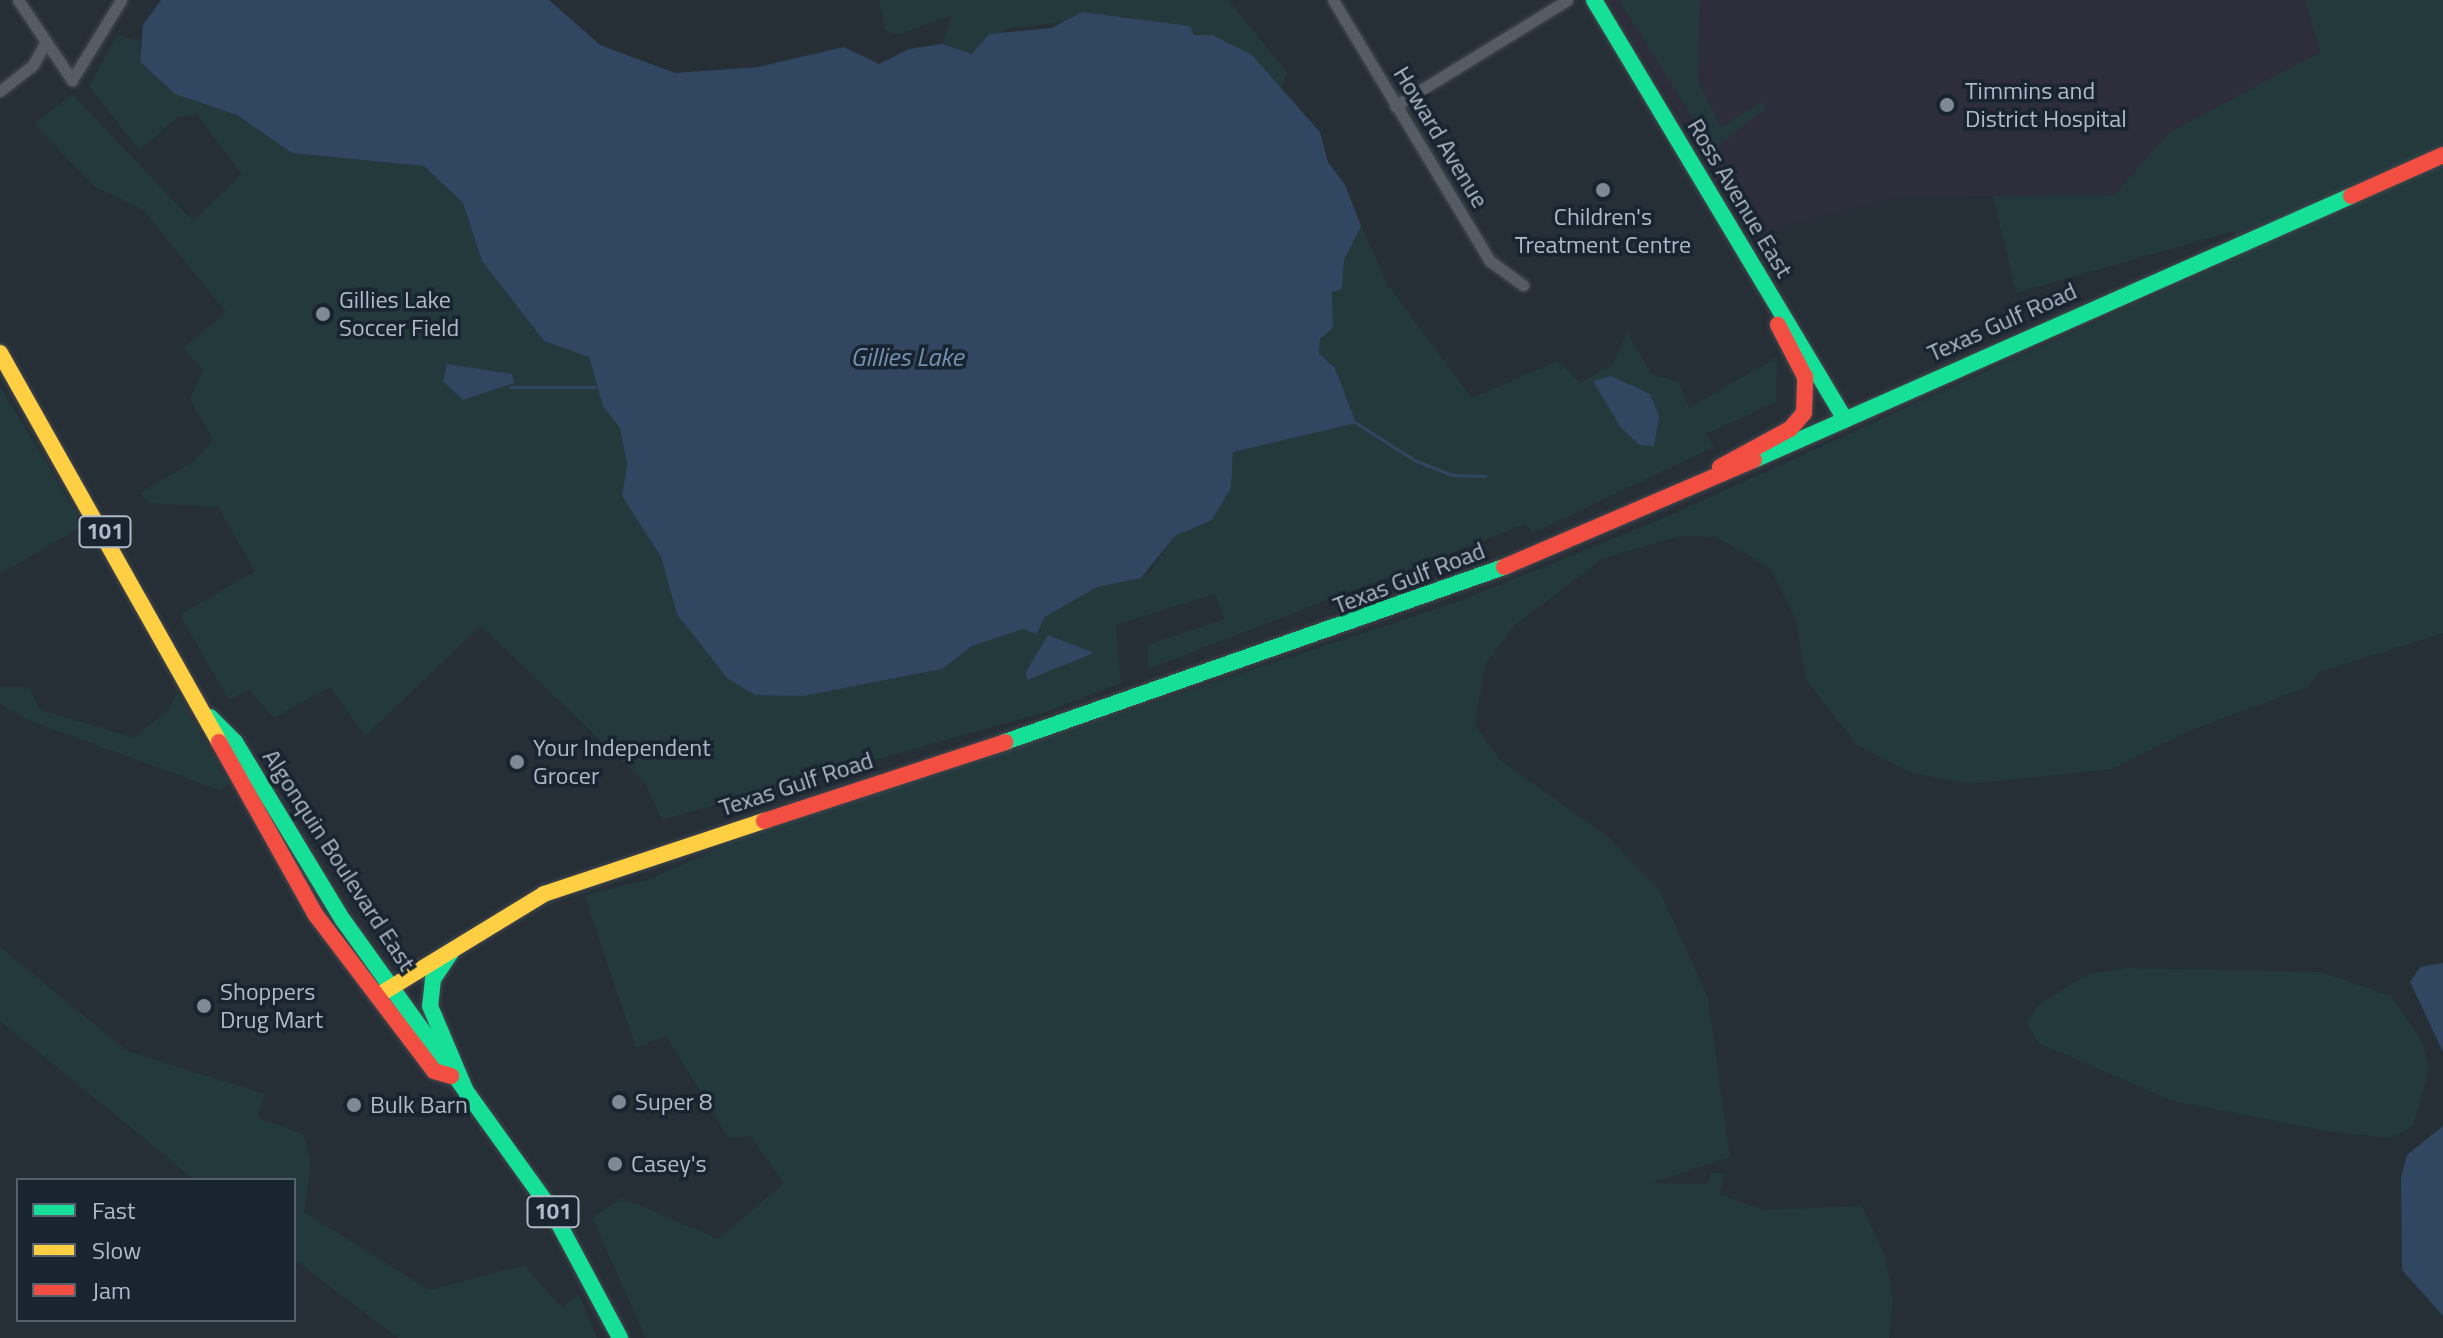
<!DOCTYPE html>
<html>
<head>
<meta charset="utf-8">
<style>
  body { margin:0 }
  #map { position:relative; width:2443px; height:1338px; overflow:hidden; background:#262e36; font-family:"Titillium Web",sans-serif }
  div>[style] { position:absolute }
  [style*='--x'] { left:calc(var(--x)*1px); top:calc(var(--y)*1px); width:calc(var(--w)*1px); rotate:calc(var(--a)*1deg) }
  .medical>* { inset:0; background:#2d2d3c }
  .green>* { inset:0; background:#23393c }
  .water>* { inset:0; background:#314761 }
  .stream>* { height:3px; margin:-1.5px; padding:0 1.5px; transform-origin:1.5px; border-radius:1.5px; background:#314761 }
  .roads { filter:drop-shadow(0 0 2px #43484e) drop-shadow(0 0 2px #43484e) }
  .street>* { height:11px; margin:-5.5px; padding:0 5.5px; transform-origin:5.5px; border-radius:5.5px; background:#565c64 }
  .fast>* { height:16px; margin:-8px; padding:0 8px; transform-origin:8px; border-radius:8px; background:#16e098 }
  .slow>* { height:16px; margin:-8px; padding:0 8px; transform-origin:8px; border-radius:8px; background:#ffcf43 }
  .jam>* { height:16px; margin:-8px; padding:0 8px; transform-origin:8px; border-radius:8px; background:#f24e42 }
  .dots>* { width:22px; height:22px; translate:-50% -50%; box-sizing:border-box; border:4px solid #192431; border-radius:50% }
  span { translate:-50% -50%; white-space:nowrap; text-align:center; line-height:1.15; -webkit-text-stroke:7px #192431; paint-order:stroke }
  .shield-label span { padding:2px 6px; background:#192431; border:2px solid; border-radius:6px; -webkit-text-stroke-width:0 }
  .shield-label { font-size:22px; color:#afbac8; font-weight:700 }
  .poi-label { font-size:24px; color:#afbac8 }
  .left { translate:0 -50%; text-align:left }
  .street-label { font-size:24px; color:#afbac8 }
  .water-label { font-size:26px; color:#7491b2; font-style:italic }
  .legend { position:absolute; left:16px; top:1178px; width:280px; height:144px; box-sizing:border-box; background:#192431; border:2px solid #55606d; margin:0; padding:10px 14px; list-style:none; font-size:24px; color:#afbac8 }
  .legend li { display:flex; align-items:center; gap:16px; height:40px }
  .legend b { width:40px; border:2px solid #55606d }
</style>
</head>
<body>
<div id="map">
  <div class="medical">
    <i style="clip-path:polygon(1608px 0,2305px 0,2321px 52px,2170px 132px,2114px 195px,1901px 197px,1753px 234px)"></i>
  </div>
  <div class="green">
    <i style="clip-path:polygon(879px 0,1228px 0,1287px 72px,1282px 88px,1230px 42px,1125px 16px,1008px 28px,972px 54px,942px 44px,952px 15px,899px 35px,885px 30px)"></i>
    <i style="clip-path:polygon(1619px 0,1700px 0,1698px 81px,1721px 127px,1762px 102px,1766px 108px,1713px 150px)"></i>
    <i style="clip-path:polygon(2305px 0,2443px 0,2443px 633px,2320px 672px,2308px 687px,2194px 729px,2113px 769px,1970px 784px,1912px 773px,1857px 745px,1806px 680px,1796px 620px,1770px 568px,1716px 537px,1680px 536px,1602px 559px,1516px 624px,1485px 665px,1475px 725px,1501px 761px,1607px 836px,1659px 889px,1708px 998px,1730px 1157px,1652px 1183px,1708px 1184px,1711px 1172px,1724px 1174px,1720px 1194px,1762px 1210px,1862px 1206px,1884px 1253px,1893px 1298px,1889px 1338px,646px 1338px,592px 1218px,623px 1198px,718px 1239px,784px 1183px,750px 1136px,729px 1138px,666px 1036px,636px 1048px,584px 895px,650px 879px,740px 838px,1454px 603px,1659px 520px,2242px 255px,2234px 231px,2016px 293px,1993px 196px,2114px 195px,2170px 132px,2320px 52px)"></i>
    <i style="clip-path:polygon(117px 35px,140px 41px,140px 63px,175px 94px,237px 115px,292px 153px,424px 166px,463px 203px,482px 261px,544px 341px,589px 357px,603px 406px,620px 428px,627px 465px,622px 496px,661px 557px,678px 614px,755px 695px,803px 696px,942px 669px,972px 646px,1023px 628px,1040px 633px,1045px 617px,1097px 587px,1148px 573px,1175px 536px,1212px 520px,1231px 488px,1233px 452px,1356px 422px,1335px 368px,1319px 353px,1320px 339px,1333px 328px,1332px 291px,1342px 288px,1344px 260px,1361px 226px,1388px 285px,1472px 398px,1558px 361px,1581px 383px,1613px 363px,1627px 333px,1652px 374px,1679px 382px,1689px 408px,1777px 357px,1776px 402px,1706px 434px,1714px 447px,1533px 533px,1526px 524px,1148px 669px,1148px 645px,1225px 619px,1215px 594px,1116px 625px,1121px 683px,1049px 711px,662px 820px,645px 783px,481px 626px,365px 736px,330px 687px,274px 718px,249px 690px,229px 700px,180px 615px,255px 571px,218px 507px,150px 503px,140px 493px,193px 462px,213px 440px,190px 399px,203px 369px,183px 349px,226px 312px,143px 210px,94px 186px,34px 124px,72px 94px,193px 221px,242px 174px,197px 115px,178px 117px,139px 150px,89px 86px)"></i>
    <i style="clip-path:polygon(0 386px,84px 525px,0 574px)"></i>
    <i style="clip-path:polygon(0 686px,30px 688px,39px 709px,134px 738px,169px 709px,177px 692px,229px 783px,222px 791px,25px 719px,0 704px)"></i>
    <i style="clip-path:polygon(0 947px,127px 1051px,265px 1094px,257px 1117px,304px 1135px,311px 1163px,304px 1212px,429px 1290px,524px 1265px,562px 1308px,579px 1294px,597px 1338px,398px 1338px,294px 1259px,294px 1180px,195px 1180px,0 1021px)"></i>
    <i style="clip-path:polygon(2128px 968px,2321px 972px,2391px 996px,2422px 1041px,2429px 1070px,2413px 1126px,2391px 1138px,2325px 1131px,2173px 1101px,2038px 1043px,2026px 1022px,2040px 1004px,2088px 974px)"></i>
  </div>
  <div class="water">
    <i style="clip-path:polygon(161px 0,549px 0,600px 45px,675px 73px,758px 67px,844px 47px,879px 64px,909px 49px,942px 44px,972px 54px,989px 34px,1052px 28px,1082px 12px,1190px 26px,1194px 35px,1213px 35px,1252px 55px,1320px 132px,1328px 162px,1345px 185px,1361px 226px,1344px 260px,1342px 289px,1332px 292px,1333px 328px,1320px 339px,1319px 353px,1335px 368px,1356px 423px,1233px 452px,1231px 488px,1212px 520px,1175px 536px,1141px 578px,1097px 587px,1045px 617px,1037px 634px,1023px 629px,972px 646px,942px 669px,803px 696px,755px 695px,728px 679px,677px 614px,661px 557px,622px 496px,627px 465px,620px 428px,603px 406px,589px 357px,544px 341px,482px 261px,463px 203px,424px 166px,292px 153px,237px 115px,175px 94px,140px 62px,143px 25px)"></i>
    <i style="clip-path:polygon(447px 364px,512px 374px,514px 383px,463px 400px,443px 381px)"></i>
    <i style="clip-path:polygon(1611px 376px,1650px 394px,1659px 416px,1654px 446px,1640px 445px,1621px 428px,1593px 381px)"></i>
    <i style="clip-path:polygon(1048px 635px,1094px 653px,1027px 680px,1026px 672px)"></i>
    <i style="clip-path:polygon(2443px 963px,2443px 1052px,2410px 982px,2420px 967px)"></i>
    <i style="clip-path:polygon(2443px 1126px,2443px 1316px,2402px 1270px,2401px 1177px,2407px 1155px)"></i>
  </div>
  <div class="stream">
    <i style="--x:510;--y:387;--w:85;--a:0"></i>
    <i style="--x:1356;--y:423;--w:71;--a:32.3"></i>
    <i style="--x:1416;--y:461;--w:40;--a:21"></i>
    <i style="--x:1453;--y:475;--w:32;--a:2"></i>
  </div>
  <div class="roads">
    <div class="street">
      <i style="--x:18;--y:0;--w:97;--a:56"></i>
      <i style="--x:72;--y:80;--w:94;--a:-58.5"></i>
      <i style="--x:1333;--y:0;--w:305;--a:59"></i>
      <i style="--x:1490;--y:261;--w:41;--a:36"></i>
      <i style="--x:0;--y:91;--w:42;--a:-38.2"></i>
      <i style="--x:33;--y:65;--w:25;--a:-61"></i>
      <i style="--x:1395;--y:106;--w:202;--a:-31.6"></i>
    </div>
    <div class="fast">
      <i style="--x:1594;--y:0;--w:489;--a:59.1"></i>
      <i style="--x:1754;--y:460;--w:653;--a:-23.86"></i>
      <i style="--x:210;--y:717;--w:35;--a:45"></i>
      <i style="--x:235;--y:742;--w:208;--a:58.8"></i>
      <i style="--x:343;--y:920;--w:358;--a:54.3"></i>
      <i style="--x:552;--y:1211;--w:144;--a:61.8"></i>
      <i style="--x:1005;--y:742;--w:529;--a:-19.33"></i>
      <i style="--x:452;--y:951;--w:34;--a:124"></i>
      <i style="--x:433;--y:979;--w:27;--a:96"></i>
      <i style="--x:430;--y:1006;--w:98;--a:67.1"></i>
    </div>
    <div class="slow">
      <i style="--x:0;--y:353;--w:446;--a:60.6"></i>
      <i style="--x:382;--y:993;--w:190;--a:-31.4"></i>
      <i style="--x:544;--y:894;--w:232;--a:-18.4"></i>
    </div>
    <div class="jam">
      <i style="--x:2351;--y:196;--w:101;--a:-24"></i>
      <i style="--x:1720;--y:467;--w:80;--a:-28.5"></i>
      <i style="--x:1790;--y:429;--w:21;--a:-49"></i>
      <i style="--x:1804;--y:413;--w:36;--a:-88"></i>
      <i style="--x:1805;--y:377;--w:59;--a:-117.4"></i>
      <i style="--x:1504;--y:567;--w:272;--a:-23.2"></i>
      <i style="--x:219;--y:742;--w:197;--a:60.8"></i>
      <i style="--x:315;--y:914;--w:197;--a:52.8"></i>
      <i style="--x:434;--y:1071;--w:18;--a:16"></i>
      <i style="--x:764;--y:821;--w:254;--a:-18.1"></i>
    </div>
  </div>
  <div class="dots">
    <i style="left:1947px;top:105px;background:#7f8995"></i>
    <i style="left:1603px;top:190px;background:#7f8995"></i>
    <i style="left:323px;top:314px;background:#7f8995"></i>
    <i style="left:517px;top:762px;background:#7f8995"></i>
    <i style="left:204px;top:1006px;background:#7f8995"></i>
    <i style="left:619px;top:1102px;background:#7f8995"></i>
    <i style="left:354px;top:1105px;background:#7f8995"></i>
    <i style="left:615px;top:1164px;background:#7f8995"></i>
  </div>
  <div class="shield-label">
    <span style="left:105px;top:532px">101</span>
    <span style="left:553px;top:1212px">101</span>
  </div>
  <div class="poi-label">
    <span class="left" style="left:1965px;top:105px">Timmins and<br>District Hospital</span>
    <span style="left:1603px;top:231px">Children's<br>Treatment Centre</span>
    <span class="left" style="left:339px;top:314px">Gillies Lake<br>Soccer Field</span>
    <span class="left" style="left:533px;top:762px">Your Independent<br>Grocer</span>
    <span class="left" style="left:220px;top:1006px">Shoppers<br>Drug Mart</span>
    <span class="left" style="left:635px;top:1102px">Super 8</span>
    <span class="left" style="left:370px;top:1105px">Bulk Barn</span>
    <span class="left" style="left:631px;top:1164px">Casey's</span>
  </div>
  <div class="street-label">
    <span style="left:1441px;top:137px;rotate:59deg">Howard Avenue</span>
    <span style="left:1740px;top:198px;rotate:59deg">Ross Avenue East</span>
    <span style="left:2002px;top:322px;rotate:-24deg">Texas Gulf Road</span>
    <span style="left:1409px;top:578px;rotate:-21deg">Texas Gulf Road</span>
    <span style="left:796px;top:784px;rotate:-18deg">Texas Gulf Road</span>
    <span style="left:339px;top:860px;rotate:57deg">Algonquin Boulevard East</span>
  </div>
  <div class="water-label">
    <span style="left:907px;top:357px">Gillies Lake</span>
  </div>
  <ul class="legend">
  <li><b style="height:10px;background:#16e098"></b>Fast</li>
  <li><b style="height:10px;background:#ffcf43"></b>Slow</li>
  <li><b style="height:10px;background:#f24e42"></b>Jam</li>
  </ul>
</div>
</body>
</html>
